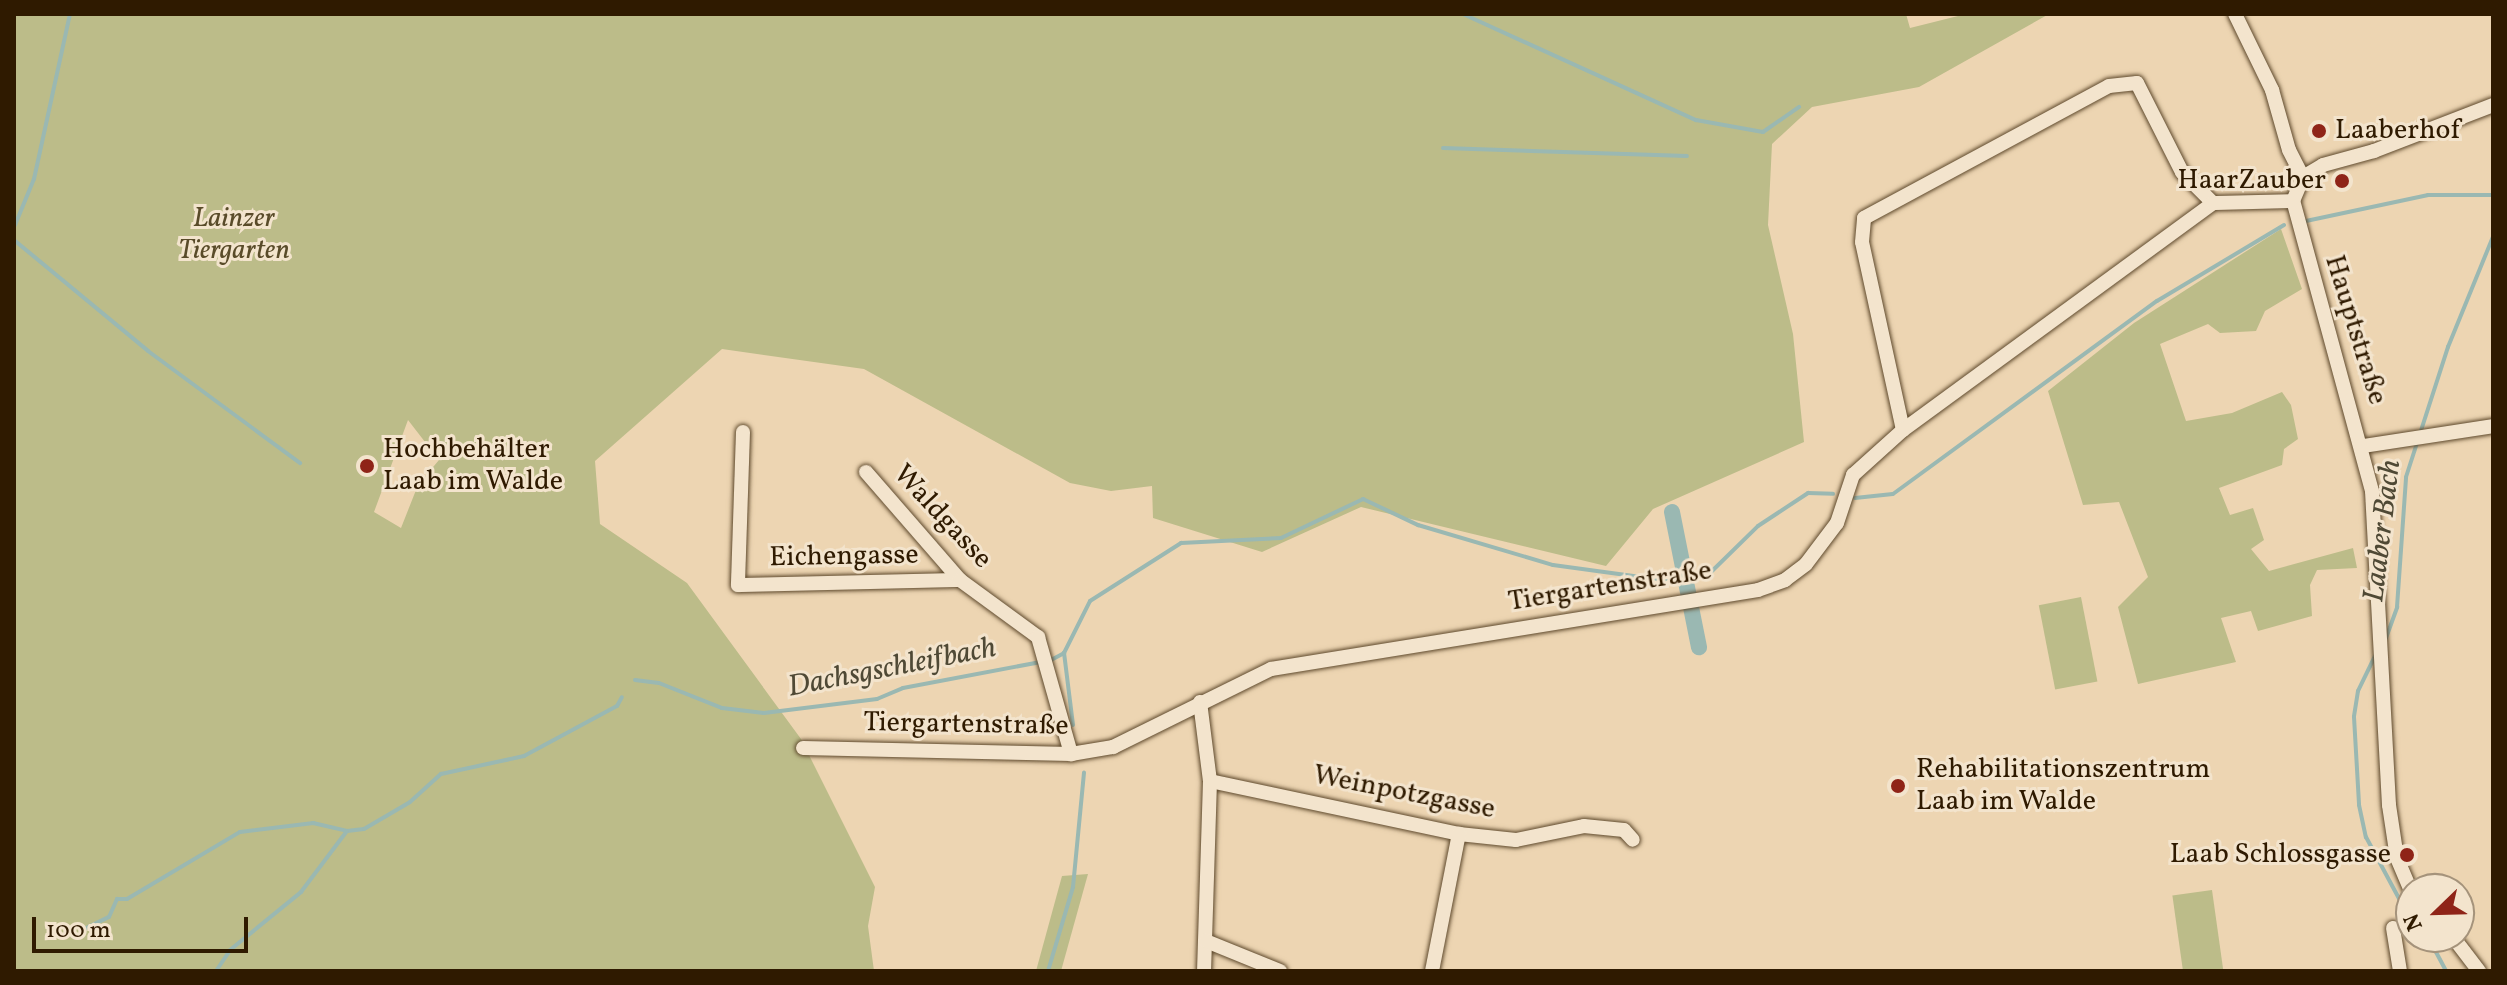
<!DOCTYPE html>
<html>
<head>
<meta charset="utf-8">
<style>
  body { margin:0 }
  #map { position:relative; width:2507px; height:985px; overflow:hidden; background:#edd5b2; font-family:Vollkorn,serif }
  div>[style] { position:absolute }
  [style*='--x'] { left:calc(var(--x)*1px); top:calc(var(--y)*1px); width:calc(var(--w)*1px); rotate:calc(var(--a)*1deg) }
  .green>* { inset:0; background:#bcbc89; transform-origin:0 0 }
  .stream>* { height:4px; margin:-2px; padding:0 2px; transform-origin:2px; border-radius:2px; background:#9ab8b2 }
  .canal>* { height:16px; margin:-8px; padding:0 8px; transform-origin:8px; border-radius:8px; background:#9ab8b2 }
  .roads { filter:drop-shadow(0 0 2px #5e492c) drop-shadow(0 0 2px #5e492c) }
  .minor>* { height:14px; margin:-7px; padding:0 7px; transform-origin:7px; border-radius:7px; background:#f3e4cd }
  .dots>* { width:22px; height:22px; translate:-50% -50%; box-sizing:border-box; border:4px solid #f3e4cd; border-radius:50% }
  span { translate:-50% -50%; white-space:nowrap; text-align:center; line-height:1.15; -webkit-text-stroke:6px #f3e4cd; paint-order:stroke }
  .poi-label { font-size:28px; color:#2f1a00 }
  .left { translate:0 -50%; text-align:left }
  .right { translate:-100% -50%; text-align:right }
  .park-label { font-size:28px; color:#594b29; font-style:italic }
  .street-label { font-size:28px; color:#2f1a00 }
  .water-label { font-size:30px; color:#4f4935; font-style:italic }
  .frame { position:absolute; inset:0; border:16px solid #2f1a00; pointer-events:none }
  .north { position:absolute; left:2395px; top:873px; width:80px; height:80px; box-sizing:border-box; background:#f3e4cd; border:2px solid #a5937b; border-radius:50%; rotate:247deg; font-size:22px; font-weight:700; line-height:32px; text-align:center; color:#2f1a00 }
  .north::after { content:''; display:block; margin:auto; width:28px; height:36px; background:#8f2418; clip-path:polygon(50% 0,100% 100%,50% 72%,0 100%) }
  .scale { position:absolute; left:32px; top:917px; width:216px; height:36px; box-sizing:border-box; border:4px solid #2f1a00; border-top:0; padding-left:10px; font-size:24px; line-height:28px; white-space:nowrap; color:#2f1a00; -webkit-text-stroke:6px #f3e4cd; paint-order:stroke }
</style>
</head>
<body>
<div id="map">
  <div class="green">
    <i style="clip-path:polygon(evenodd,14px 14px,1906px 14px,1910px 28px,1966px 14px,2049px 14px,1919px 87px,1812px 107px,1772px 144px,1768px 225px,1793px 334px,1804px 442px,1653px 509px,1606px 566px,1361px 507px,1262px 552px,1153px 518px,1152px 486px,1111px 491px,1070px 483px,864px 369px,722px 349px,595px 461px,600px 524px,687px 583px,801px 739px,875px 887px,868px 926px,874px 971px,14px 971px,14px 14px,408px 420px,439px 460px,418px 485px,401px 528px,374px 512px,408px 420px)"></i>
    <i style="clip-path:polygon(2281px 229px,2302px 289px,2265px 311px,2256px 331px,2220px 333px,2208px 324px,2160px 344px,2186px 421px,2232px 413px,2282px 392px,2291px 405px,2298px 439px,2284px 449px,2282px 465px,2219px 488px,2230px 515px,2253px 508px,2264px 540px,2251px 549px,2269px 571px,2353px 548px,2357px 568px,2317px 570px,2310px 585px,2312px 616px,2258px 631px,2251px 611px,2221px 618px,2236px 662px,2138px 684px,2118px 607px,2148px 577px,2119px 502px,2083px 505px,2048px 391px,2134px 323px)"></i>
    <i style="left:2081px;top:597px;width:86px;height:43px;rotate:79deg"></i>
    <i style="clip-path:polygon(1088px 874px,1061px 971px,1036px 971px,1062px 876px)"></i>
    <i style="left:2212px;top:890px;width:82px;height:40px;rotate:82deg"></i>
  </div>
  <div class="stream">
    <i style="--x:1463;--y:14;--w:256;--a:24.5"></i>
    <i style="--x:1696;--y:120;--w:68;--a:10.2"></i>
    <i style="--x:1763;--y:132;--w:44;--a:-34.8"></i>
    <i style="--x:1443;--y:148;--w:244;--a:1.9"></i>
    <i style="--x:2306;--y:221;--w:125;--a:-12"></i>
    <i style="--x:2428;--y:195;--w:65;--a:0"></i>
    <i style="--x:15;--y:225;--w:50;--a:-67.6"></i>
    <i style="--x:34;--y:179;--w:169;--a:-77.7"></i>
    <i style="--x:14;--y:240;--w:174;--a:39.6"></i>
    <i style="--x:148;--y:351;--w:189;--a:36.4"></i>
    <i style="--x:1855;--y:498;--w:38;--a:-6"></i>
    <i style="--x:1893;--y:494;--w:327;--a:-36.2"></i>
    <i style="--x:2157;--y:301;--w:148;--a:-30.9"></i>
    <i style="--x:2386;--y:638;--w:33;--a:-70"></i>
    <i style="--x:2397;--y:607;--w:130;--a:-86"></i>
    <i style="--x:2406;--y:477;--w:137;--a:-72.1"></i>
    <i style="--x:2448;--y:347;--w:119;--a:-67.8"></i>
    <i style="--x:2375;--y:656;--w:39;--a:116"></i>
    <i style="--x:2358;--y:691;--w:26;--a:99"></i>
    <i style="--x:2354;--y:717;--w:88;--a:86.7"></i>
    <i style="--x:2359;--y:805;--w:33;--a:78"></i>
    <i style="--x:2366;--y:837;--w:95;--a:61.8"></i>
    <i style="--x:635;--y:680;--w:24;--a:7"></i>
    <i style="--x:659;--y:683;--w:68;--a:21.6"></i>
    <i style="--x:722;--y:708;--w:42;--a:6.8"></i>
    <i style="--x:764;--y:713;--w:114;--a:-7.1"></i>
    <i style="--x:877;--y:699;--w:28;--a:-23"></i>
    <i style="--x:903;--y:688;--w:151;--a:-10.7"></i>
    <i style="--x:1051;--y:660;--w:15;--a:-28"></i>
    <i style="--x:1073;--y:725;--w:73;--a:-97.1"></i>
    <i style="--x:1064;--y:653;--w:58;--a:-63.4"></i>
    <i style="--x:1090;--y:601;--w:108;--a:-32.5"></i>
    <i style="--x:1181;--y:543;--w:100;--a:-2.9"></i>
    <i style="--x:1281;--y:538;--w:91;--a:-25.4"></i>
    <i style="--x:1363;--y:499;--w:61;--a:25.3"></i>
    <i style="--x:1418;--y:525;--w:141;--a:16.5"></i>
    <i style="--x:1553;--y:565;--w:118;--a:7.8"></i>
    <i style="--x:1670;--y:581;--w:41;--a:-11.3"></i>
    <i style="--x:1710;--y:573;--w:67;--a:-44.4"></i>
    <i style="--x:1758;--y:526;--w:60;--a:-33.4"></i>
    <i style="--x:1808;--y:493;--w:25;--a:2"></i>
    <i style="--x:82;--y:930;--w:30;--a:-26"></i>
    <i style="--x:109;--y:917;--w:20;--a:-66"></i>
    <i style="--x:117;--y:899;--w:10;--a:0"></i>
    <i style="--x:127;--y:899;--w:131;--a:-30.7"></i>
    <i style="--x:240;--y:832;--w:74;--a:-7"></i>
    <i style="--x:313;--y:823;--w:35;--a:13"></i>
    <i style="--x:347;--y:831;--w:17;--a:-7"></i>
    <i style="--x:364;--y:829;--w:53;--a:-30.4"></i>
    <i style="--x:410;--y:802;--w:42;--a:-42.1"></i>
    <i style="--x:441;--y:774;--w:85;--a:-12.2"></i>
    <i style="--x:524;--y:756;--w:106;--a:-28.3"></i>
    <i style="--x:617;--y:706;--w:10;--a:-61"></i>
    <i style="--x:2428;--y:937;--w:38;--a:62"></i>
    <i style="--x:216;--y:971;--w:25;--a:-56"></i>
    <i style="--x:230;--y:950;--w:92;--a:-39.2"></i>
    <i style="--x:301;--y:892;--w:76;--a:-53"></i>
    <i style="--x:1048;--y:971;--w:88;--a:-73.4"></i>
    <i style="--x:1073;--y:887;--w:115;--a:-84.5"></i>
  </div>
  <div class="canal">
    <i style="--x:1672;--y:512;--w:138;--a:78.7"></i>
  </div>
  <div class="roads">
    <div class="minor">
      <i style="--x:2235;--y:14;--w:85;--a:64"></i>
      <i style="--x:2272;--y:90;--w:62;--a:74.2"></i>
      <i style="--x:2289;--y:150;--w:30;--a:63"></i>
      <i style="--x:1903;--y:430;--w:192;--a:-102.3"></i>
      <i style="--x:1862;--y:242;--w:24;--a:-85"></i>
      <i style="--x:1864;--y:218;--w:278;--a:-28.3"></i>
      <i style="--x:2109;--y:86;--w:28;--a:-6"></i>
      <i style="--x:2137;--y:83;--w:100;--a:63.2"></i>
      <i style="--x:2182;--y:172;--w:44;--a:45"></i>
      <i style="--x:743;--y:432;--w:153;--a:91.9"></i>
      <i style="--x:738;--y:585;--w:222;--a:-1.3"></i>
      <i style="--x:2363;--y:446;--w:132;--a:-8.7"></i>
      <i style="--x:866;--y:472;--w:143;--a:49"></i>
      <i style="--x:960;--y:580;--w:97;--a:36.2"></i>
      <i style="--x:1038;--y:637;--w:122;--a:74.2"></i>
      <i style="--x:1200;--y:702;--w:80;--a:82.8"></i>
      <i style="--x:1210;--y:781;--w:190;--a:91.8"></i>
      <i style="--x:803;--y:748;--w:268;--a:1.3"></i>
      <i style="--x:1071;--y:754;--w:43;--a:-9.5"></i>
      <i style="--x:1113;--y:747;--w:176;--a:-26.3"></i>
      <i style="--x:1271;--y:669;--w:493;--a:-9.2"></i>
      <i style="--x:1758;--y:590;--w:29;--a:-20"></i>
      <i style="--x:1785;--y:580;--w:26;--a:-37"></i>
      <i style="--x:1806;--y:564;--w:51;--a:-52.9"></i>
      <i style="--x:1837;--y:523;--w:51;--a:-71.6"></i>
      <i style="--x:1853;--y:475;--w:67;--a:-42"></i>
      <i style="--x:1903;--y:430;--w:384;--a:-36.2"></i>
      <i style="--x:2213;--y:203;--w:80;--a:-1.4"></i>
      <i style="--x:1210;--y:781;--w:255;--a:12"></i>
      <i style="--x:1459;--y:834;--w:57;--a:6"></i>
      <i style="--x:1516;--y:840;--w:69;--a:-11.6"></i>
      <i style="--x:1584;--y:826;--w:40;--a:5.7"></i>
      <i style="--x:1624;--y:830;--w:13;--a:48"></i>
      <i style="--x:2411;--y:891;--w:36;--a:-113"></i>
      <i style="--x:2397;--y:858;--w:54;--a:-98.6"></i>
      <i style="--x:2389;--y:805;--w:314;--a:-93.1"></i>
      <i style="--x:2372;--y:491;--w:301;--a:-105.2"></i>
      <i style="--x:2293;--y:201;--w:26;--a:-67"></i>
      <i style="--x:2303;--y:177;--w:23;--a:-31"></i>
      <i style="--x:2323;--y:165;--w:53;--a:-15.4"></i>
      <i style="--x:2374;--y:151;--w:128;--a:-21.1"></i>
      <i style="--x:2393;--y:928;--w:44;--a:80.8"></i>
      <i style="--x:2453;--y:937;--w:43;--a:52.6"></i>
      <i style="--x:1206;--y:941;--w:80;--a:22.1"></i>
      <i style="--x:1432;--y:971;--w:140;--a:-78.9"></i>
    </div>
  </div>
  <div class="dots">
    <i style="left:2319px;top:131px;background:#8f2418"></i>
    <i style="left:2342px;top:181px;background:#8f2418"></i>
    <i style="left:367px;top:466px;background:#8f2418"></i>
    <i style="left:1898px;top:786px;background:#8f2418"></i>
    <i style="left:2407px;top:855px;background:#8f2418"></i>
  </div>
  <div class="poi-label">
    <span class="left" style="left:2335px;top:131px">Laaberhof</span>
    <span class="right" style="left:2326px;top:181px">HaarZauber</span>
    <span class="left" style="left:383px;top:466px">Hochbehälter<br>Laab im Walde</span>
    <span class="left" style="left:1916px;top:786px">Rehabilitationszentrum<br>Laab im Walde</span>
    <span class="right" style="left:2391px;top:855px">Laab Schlossgasse</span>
  </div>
  <div class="park-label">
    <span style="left:234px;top:235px">Lainzer<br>Tiergarten</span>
  </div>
  <div class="street-label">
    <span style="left:2355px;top:330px;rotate:73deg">Hauptstraße</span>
    <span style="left:942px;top:517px;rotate:47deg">Waldgasse</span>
    <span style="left:844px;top:557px;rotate:-1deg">Eichengasse</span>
    <span style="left:1610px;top:587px;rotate:-9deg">Tiergartenstraße</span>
    <span style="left:966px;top:725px;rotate:1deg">Tiergartenstraße</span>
    <span style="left:1404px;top:793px;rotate:11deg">Weinpotzgasse</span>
  </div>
  <div class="water-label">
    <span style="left:2383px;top:531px;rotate:-83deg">Laaber Bach</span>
    <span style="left:892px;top:668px;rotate:-11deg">Dachsgschleifbach</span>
  </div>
  <div class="frame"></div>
  <div class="north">N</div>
  <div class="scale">100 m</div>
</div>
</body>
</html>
